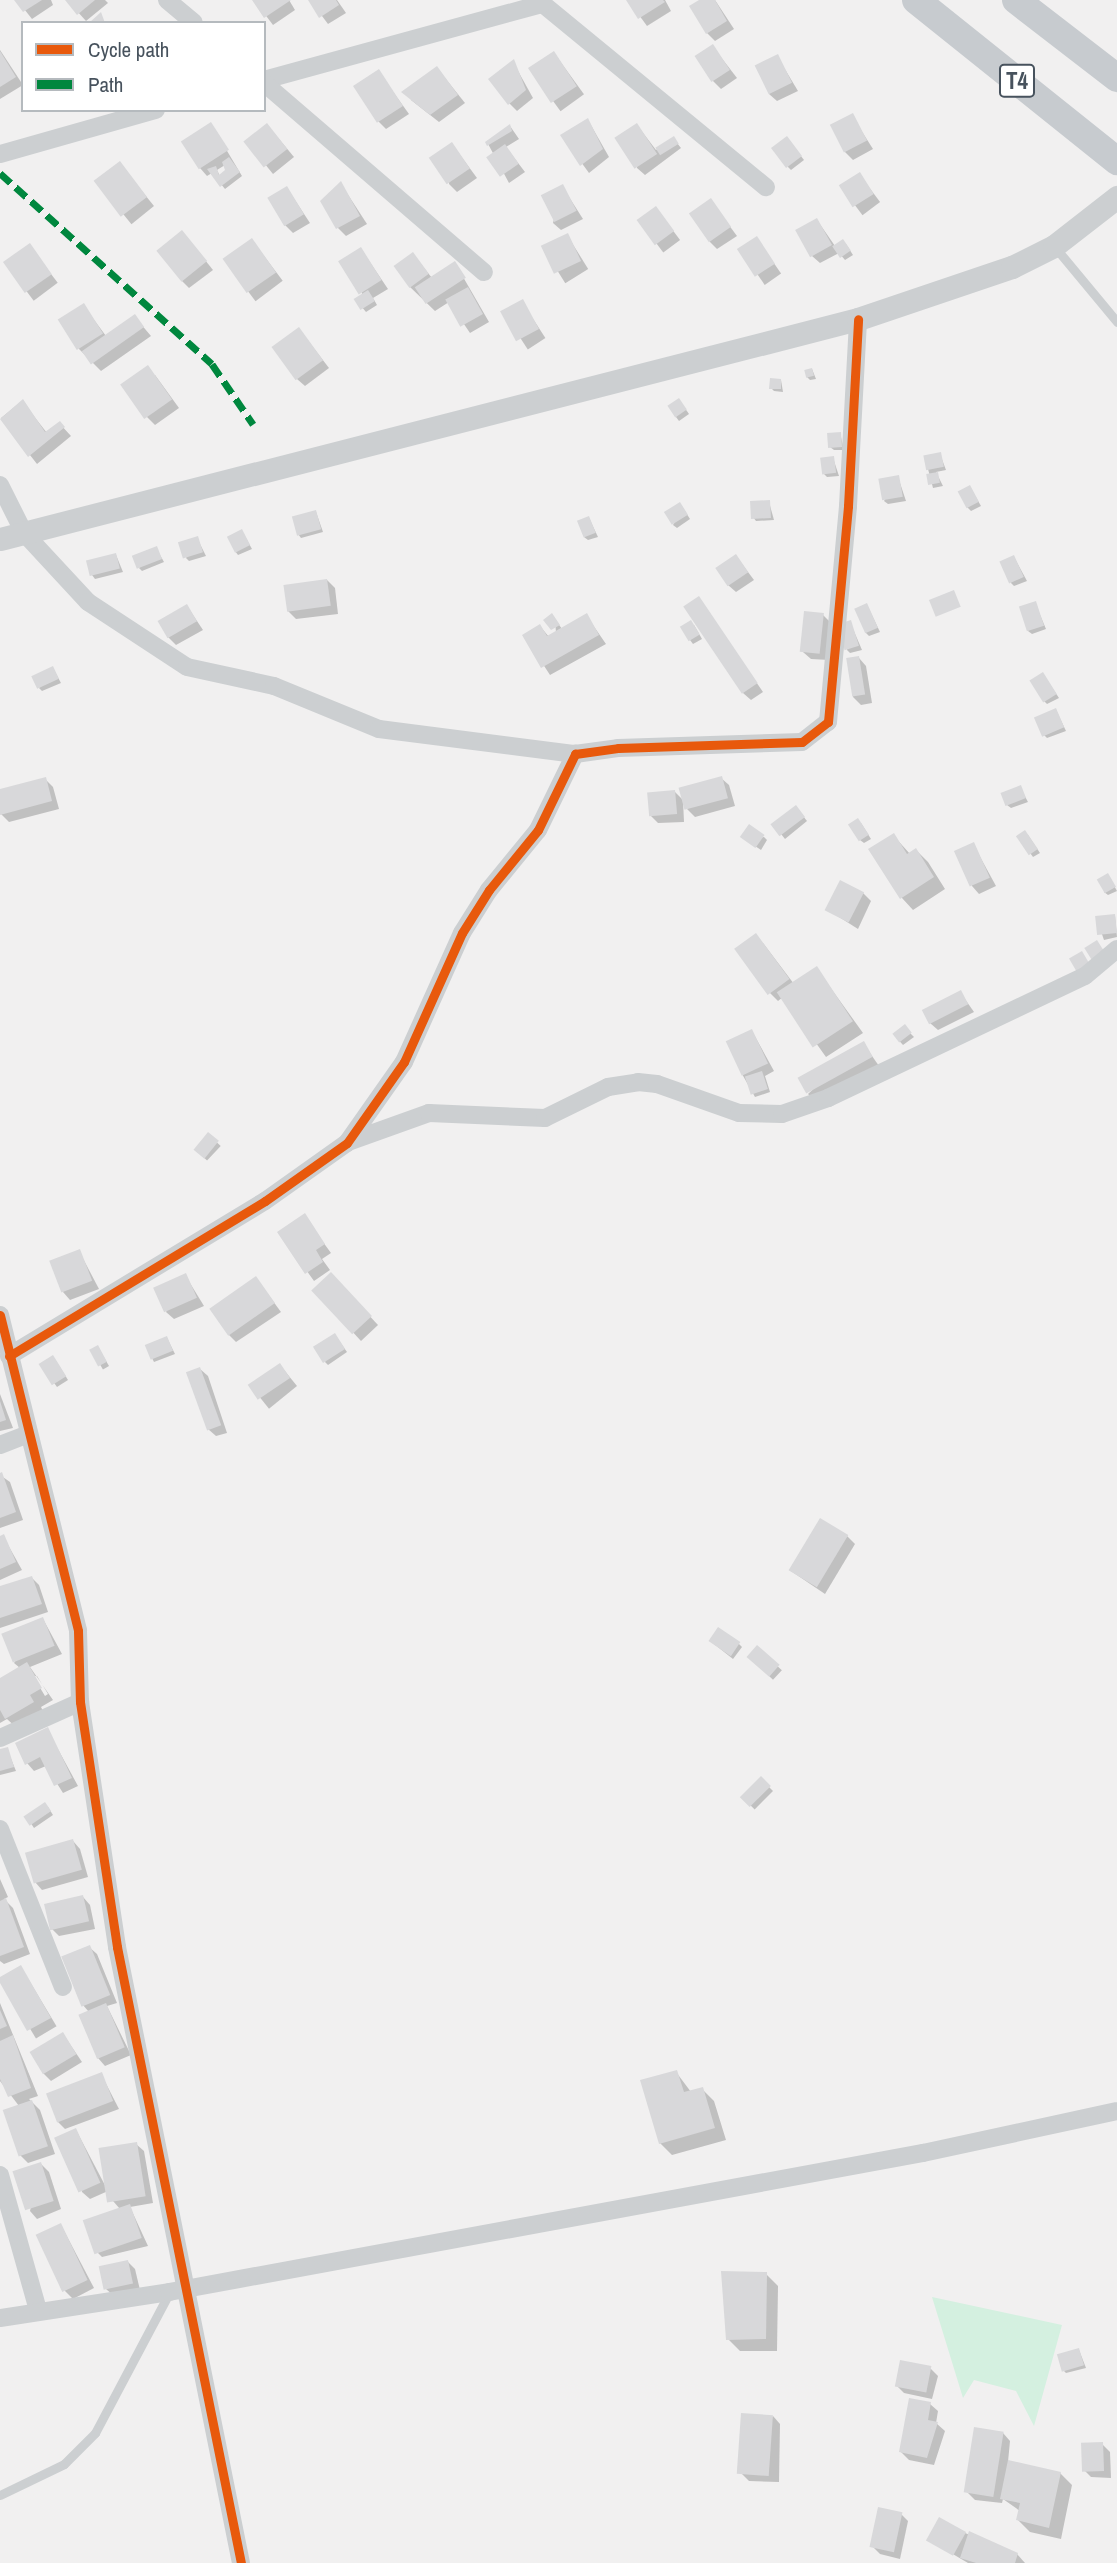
<!DOCTYPE html>
<html>
<head>
<meta charset="utf-8">
<style>
  body { margin:0 }
  #map { position:relative; width:1117px; height:2563px; overflow:hidden; background:#f1f0f0; font-family:"Archivo Narrow",sans-serif }
  div>[style] { position:absolute }
  [style*='--x'] { left:calc(var(--x)*1px); top:calc(var(--y)*1px); width:calc(var(--w)*1px); rotate:calc(var(--a)*1deg) }
  .green>* { inset:0; background:#d4f0e0 }
  .shadow>* { inset:0; background:#0003; transform-origin:0 0 }
  .building>* { inset:0; background:#d8d8da; transform-origin:0 0 }
  .service>* { height:9px; margin:-4.5px; padding:0 4.5px; transform-origin:4.5px; border-radius:4.5px; background:#cccfd1 }
  .minor>* { height:18px; margin:-9px; padding:0 9px; transform-origin:9px; border-radius:9px; background:#cccfd1 }
  .tertiary>* { height:23px; margin:-11.5px; padding:0 11.5px; transform-origin:11.5px; border-radius:11.5px; background:#cccfd1 }
  .primary>* { height:28px; margin:-14px; padding:0 14px; transform-origin:14px; border-radius:14px; background:#c7cbcf }
  .quiet>* { height:7px; margin-top:-3.5px; transform-origin:0; background:repeating-linear-gradient(90deg,#00873e 0 14px,transparent 0 21px) }
  .cycleway>* { height:9px; margin:-4.5px; padding:0 4.5px; transform-origin:4.5px; border-radius:4.5px; background:#e8590c }
  span { translate:-50% -50%; white-space:nowrap; text-align:center; line-height:1.15; -webkit-text-stroke:5px #fff; paint-order:stroke }
  .shield-label span { padding:2px 5px; background:#fff; border:2px solid; border-radius:5px; -webkit-text-stroke-width:0 }
  .shield-label { font-size:23px; color:#47525d; font-weight:700 }
  .legend { position:absolute; left:21px; top:21px; width:245px; height:91px; box-sizing:border-box; background:#fff; border:2px solid #b5babe; margin:0; padding:9px 12px; list-style:none; font-size:21px; color:#47525d }
  .legend li { display:flex; align-items:center; gap:14px; height:35px }
  .legend b { width:35px; border:2px solid #b5babe }
</style>
</head>
<body>
<div id="map">
  <div class="green">
    <i style="clip-path:polygon(932px 2297px,1062px 2325px,1034px 2426px,1016px 2391px,974px 2380px,963px 2398px)"></i>
  </div>
  <div class="shadow">
    <i style="clip-path:polygon(17px 0,51px 0,53px 5px,32px 19px)"></i>
    <i style="clip-path:polygon(67px 0,105px 0,108px 3px,86px 21px)"></i>
    <i style="clip-path:polygon(254px 0,289px 0,295px 10px,273px 25px)"></i>
    <i style="clip-path:polygon(310px 0,337px 0,346px 13px,328px 24px)"></i>
    <i style="clip-path:polygon(628px 0,665px 0,671px 11px,647px 26px)"></i>
    <i style="clip-path:polygon(703px 0,715px 0,734px 29px,715px 41px,707px 33px)"></i>
    <i style="clip-path:polygon(713px 47px,737px 78px,721px 89px,713px 81px)"></i>
    <i style="clip-path:polygon(0 50px,23px 85px,0 99px)"></i>
    <i style="left:554px;top:53px;width:51px;height:29px;rotate:54deg"></i>
    <i style="clip-path:polygon(777px 56px,798px 91px,777px 101px,769px 94px)"></i>
    <i style="clip-path:polygon(513px 62px,533px 98px,517px 111px,509px 103px)"></i>
    <i style="clip-path:polygon(437px 68px,465px 103px,439px 122px,411px 100px)"></i>
    <i style="clip-path:polygon(378px 71px,409px 114px,386px 129px,378px 121px)"></i>
    <i style="clip-path:polygon(852px 116px,873px 149px,853px 160px,845px 152px)"></i>
    <i style="clip-path:polygon(588px 120px,609px 157px,589px 173px,562px 136px)"></i>
    <i style="clip-path:polygon(evenodd,211px 124px,242px 176px,225px 189px,212px 173px,207px 176px,200px 168px,183px 142px,211px 124px,225px 165px,227px 171px,220px 176px,217px 170px,225px 165px)"></i>
    <i style="clip-path:polygon(637px 125px,656px 150px,673px 138px,681px 148px,645px 175px,637px 168px)"></i>
    <i style="clip-path:polygon(510px 126px,519px 139px,506px 147px,525px 172px,509px 183px,487px 142px)"></i>
    <i style="clip-path:polygon(274px 133px,294px 157px,273px 174px,247px 142px)"></i>
    <i style="clip-path:polygon(790px 142px,804px 160px,791px 170px,788px 167px)"></i>
    <i style="clip-path:polygon(452px 144px,477px 178px,457px 192px,449px 184px)"></i>
    <i style="left:120px;top:164px;width:54px;height:29px;rotate:51deg"></i>
    <i style="left:859px;top:174px;width:35px;height:22px;rotate:53deg"></i>
    <i style="clip-path:polygon(341px 184px,367px 224px,346px 236px,338px 228px)"></i>
    <i style="clip-path:polygon(562px 186px,583px 219px,561px 230px,553px 223px)"></i>
    <i style="clip-path:polygon(287px 188px,310px 223px,293px 233px,285px 225px)"></i>
    <i style="clip-path:polygon(711px 201px,737px 236px,717px 249px,710px 242px)"></i>
    <i style="left:656px;top:208px;width:40px;height:21px;rotate:53deg"></i>
    <i style="clip-path:polygon(817px 220px,835px 246px,846px 244px,853px 255px,845px 260px,839px 253px,820px 263px,812px 256px)"></i>
    <i style="left:567px;top:235px;width:40px;height:27px;rotate:58deg"></i>
    <i style="left:757px;top:239px;width:42px;height:20px;rotate:55deg"></i>
    <i style="clip-path:polygon(189px 240px,213px 270px,189px 288px,182px 281px)"></i>
    <i style="left:252px;top:240px;width:51px;height:34px;rotate:53deg"></i>
    <i style="left:30px;top:246px;width:46px;height:30px;rotate:53deg"></i>
    <i style="clip-path:polygon(361px 249px,388px 289px,373px 298px,377px 305px,366px 312px,356px 300px,362px 296px)"></i>
    <i style="clip-path:polygon(413px 254px,432px 278px,455px 263px,489px 322px,470px 333px,449px 302px,435px 311px,410px 287px)"></i>
    <i style="left:522px;top:302px;width:43px;height:21px;rotate:57deg"></i>
    <i style="clip-path:polygon(83px 305px,106px 336px,134px 316px,151px 336px,101px 371px,79px 349px)"></i>
    <i style="clip-path:polygon(299px 329px,329px 368px,305px 386px,297px 379px)"></i>
    <i style="clip-path:polygon(812px 369px,816px 379px,810px 380px,807px 377px)"></i>
    <i style="clip-path:polygon(155px 375px,179px 408px,155px 425px,147px 417px)"></i>
    <i style="clip-path:polygon(781px 380px,783px 392px,774px 391px,771px 388px)"></i>
    <i style="clip-path:polygon(22px 401px,47px 433px,60px 424px,71px 436px,37px 464px,1px 418px)"></i>
    <i style="clip-path:polygon(682px 404px,689px 414px,679px 421px,676px 417px)"></i>
    <i style="clip-path:polygon(840px 433px,844px 450px,834px 450px,830px 447px)"></i>
    <i style="clip-path:polygon(940px 454px,946px 470px,936px 472px,943px 486px,933px 488px,928px 469px)"></i>
    <i style="clip-path:polygon(833px 458px,839px 476px,827px 477px,823px 473px)"></i>
    <i style="clip-path:polygon(898px 477px,906px 501px,888px 504px,884px 501px)"></i>
    <i style="clip-path:polygon(970px 487px,981px 506px,971px 511px,967px 507px)"></i>
    <i style="clip-path:polygon(769px 502px,774px 520px,756px 521px,753px 517px)"></i>
    <i style="clip-path:polygon(683px 508px,690px 519px,677px 528px,673px 525px)"></i>
    <i style="clip-path:polygon(316px 512px,323px 532px,301px 538px,298px 534px)"></i>
    <i style="clip-path:polygon(589px 518px,598px 537px,588px 540px,584px 537px)"></i>
    <i style="clip-path:polygon(242px 531px,252px 549px,238px 555px,235px 551px)"></i>
    <i style="clip-path:polygon(197px 538px,206px 556px,189px 561px,186px 558px)"></i>
    <i style="clip-path:polygon(156px 548px,164px 562px,142px 571px,139px 568px)"></i>
    <i style="clip-path:polygon(116px 555px,123px 572px,95px 579px,92px 575px)"></i>
    <i style="clip-path:polygon(736px 556px,754px 580px,736px 592px,728px 585px)"></i>
    <i style="clip-path:polygon(1014px 557px,1027px 581px,1014px 586px,1011px 583px)"></i>
    <i style="clip-path:polygon(327px 580px,335px 588px,338px 614px,296px 619px,288px 611px)"></i>
    <i style="clip-path:polygon(699px 599px,763px 692px,751px 700px,743px 693px)"></i>
    <i style="clip-path:polygon(1035px 603px,1046px 629px,1032px 634px,1028px 631px)"></i>
    <i style="clip-path:polygon(867px 605px,880px 632px,869px 636px,866px 633px)"></i>
    <i style="clip-path:polygon(187px 606px,203px 630px,176px 645px,168px 637px)"></i>
    <i style="clip-path:polygon(586px 615px,606px 644px,550px 675px,524px 635px,540px 626px,549px 637px,556px 633px,555px 619px,562px 629px)"></i>
    <i style="clip-path:polygon(823px 615px,831px 623px,829px 660px,811px 659px,803px 652px)"></i>
    <i style="clip-path:polygon(850px 622px,862px 650px,850px 653px,847px 650px)"></i>
    <i style="clip-path:polygon(694px 625px,702px 639px,693px 644px,690px 640px)"></i>
    <i style="clip-path:polygon(859px 658px,866px 666px,872px 703px,861px 705px,853px 697px)"></i>
    <i style="clip-path:polygon(53px 668px,61px 683px,42px 691px,39px 688px)"></i>
    <i style="clip-path:polygon(1043px 674px,1059px 698px,1047px 704px,1044px 701px)"></i>
    <i style="clip-path:polygon(1056px 710px,1066px 731px,1047px 738px,1044px 735px)"></i>
    <i style="clip-path:polygon(721px 778px,729px 785px,735px 806px,695px 817px,687px 809px)"></i>
    <i style="clip-path:polygon(45px 779px,53px 787px,59px 809px,9px 822px,1px 814px,0 791px)"></i>
    <i style="clip-path:polygon(1020px 787px,1028px 802px,1011px 808px,1007px 805px)"></i>
    <i style="clip-path:polygon(675px 792px,683px 800px,684px 822px,658px 823px,650px 815px)"></i>
    <i style="clip-path:polygon(799px 811px,807px 821px,785px 839px,774px 825px)"></i>
    <i style="clip-path:polygon(861px 823px,871px 839px,864px 843px,860px 840px)"></i>
    <i style="clip-path:polygon(893px 835px,910px 854px,916px 850px,928px 862px,945px 889px,913px 910px,902px 898px)"></i>
    <i style="clip-path:polygon(1028px 835px,1040px 853px,1033px 857px,1018px 836px)"></i>
    <i style="clip-path:polygon(764px 837px,767px 840px,761px 850px,746px 840px)"></i>
    <i style="clip-path:polygon(973px 844px,996px 886px,979px 894px,972px 886px)"></i>
    <i style="clip-path:polygon(1108px 875px,1117px 891px,1108px 895px,1104px 892px)"></i>
    <i style="clip-path:polygon(863px 893px,871px 901px,858px 929px,828px 910px)"></i>
    <i style="clip-path:polygon(1115px 916px,1117px 937px,1104px 940px,1097px 920px)"></i>
    <i style="clip-path:polygon(763px 943px,794px 984px,817px 969px,863px 1033px,826px 1057px,783px 997px,778px 1001px,770px 993px)"></i>
    <i style="clip-path:polygon(960px 992px,974px 1012px,938px 1030px,930px 1023px)"></i>
    <i style="clip-path:polygon(904px 1027px,914px 1037px,903px 1045px,894px 1035px)"></i>
    <i style="clip-path:polygon(752px 1031px,774px 1071px,765px 1076px,770px 1092px,755px 1097px,742px 1074px)"></i>
    <i style="clip-path:polygon(863px 1043px,879px 1066px,816px 1102px,808px 1094px)"></i>
    <i style="left:209px;top:1135px;width:16px;height:20px;rotate:43deg"></i>
    <i style="clip-path:polygon(304px 1216px,331px 1253px,322px 1259px,330px 1270px,314px 1281px,279px 1232px)"></i>
    <i style="clip-path:polygon(79px 1251px,99px 1289px,70px 1300px,63px 1292px)"></i>
    <i style="clip-path:polygon(185px 1275px,204px 1306px,174px 1319px,166px 1312px)"></i>
    <i style="clip-path:polygon(256px 1278px,281px 1312px,236px 1342px,228px 1334px)"></i>
    <i style="clip-path:polygon(338px 1282px,378px 1325px,361px 1341px,314px 1290px)"></i>
    <i style="clip-path:polygon(335px 1335px,347px 1352px,328px 1365px,325px 1362px)"></i>
    <i style="clip-path:polygon(167px 1338px,175px 1354px,154px 1362px,146px 1346px)"></i>
    <i style="left:98px;top:1347px;width:22px;height:7px;rotate:60deg"></i>
    <i style="clip-path:polygon(56px 1361px,68px 1380px,57px 1387px,41px 1365px)"></i>
    <i style="left:280px;top:1365px;width:27px;height:36px;rotate:51deg"></i>
    <i style="clip-path:polygon(200px 1369px,208px 1376px,227px 1433px,216px 1436px,208px 1429px)"></i>
    <i style="clip-path:polygon(0 1394px,13px 1428px,0 1431px)"></i>
    <i style="clip-path:polygon(0 1475px,10px 1482px,23px 1520px,0 1528px)"></i>
    <i style="clip-path:polygon(3px 1536px,22px 1570px,0 1580px,0 1538px)"></i>
    <i style="clip-path:polygon(847px 1536px,855px 1544px,825px 1594px,791px 1571px)"></i>
    <i style="clip-path:polygon(32px 1578px,39px 1585px,48px 1612px,0 1628px,0 1588px)"></i>
    <i style="clip-path:polygon(evenodd,43px 1619px,62px 1654px,30px 1667px,53px 1700px,41px 1707px,45px 1715px,19px 1730px,7px 1719px,0 1723px,0 1680px,20px 1668px,14px 1663px,43px 1619px,33px 1676px,37px 1676px,48px 1694px,45px 1696px,33px 1676px)"></i>
    <i style="clip-path:polygon(738px 1643px,742px 1647px,733px 1659px,714px 1644px)"></i>
    <i style="left:757px;top:1647px;width:34px;height:13px;rotate:43deg"></i>
    <i style="clip-path:polygon(47px 1729px,78px 1786px,63px 1793px,46px 1766px,34px 1771px,27px 1763px)"></i>
    <i style="clip-path:polygon(7px 1749px,16px 1771px,0 1775px,0 1751px)"></i>
    <i style="left:761px;top:1779px;width:17px;height:26px;rotate:45deg"></i>
    <i style="clip-path:polygon(48px 1807px,53px 1815px,34px 1828px,26px 1816px)"></i>
    <i style="clip-path:polygon(73px 1841px,80px 1849px,88px 1877px,42px 1890px,35px 1882px)"></i>
    <i style="clip-path:polygon(0 1879px,8px 1897px,4px 1899px,13px 1908px,30px 1954px,4px 1964px,0 1961px)"></i>
    <i style="clip-path:polygon(83px 1897px,90px 1905px,95px 1929px,59px 1936px,51px 1928px)"></i>
    <i style="clip-path:polygon(89px 1947px,97px 1954px,117px 2003px,107px 2006px,131px 2055px,105px 2066px,98px 2058px,89px 2012px,82px 2004px)"></i>
    <i style="left:21px;top:1967px;width:69px;height:24px;rotate:59deg"></i>
    <i style="clip-path:polygon(0 2003px,38px 2096px,29px 2099px,40px 2110px,55px 2154px,28px 2163px,20px 2155px,19px 2106px,0 2081px)"></i>
    <i style="clip-path:polygon(63px 2034px,82px 2062px,51px 2081px,43px 2073px)"></i>
    <i style="clip-path:polygon(676px 2072px,691px 2092px,702px 2089px,714px 2101px,726px 2140px,672px 2155px,660px 2143px)"></i>
    <i style="clip-path:polygon(101px 2074px,119px 2109px,65px 2129px,57px 2121px)"></i>
    <i style="clip-path:polygon(76px 2130px,108px 2191px,90px 2199px,82px 2192px)"></i>
    <i style="clip-path:polygon(136px 2144px,144px 2151px,153px 2203px,130px 2207px,148px 2246px,102px 2257px,94px 2249px,120px 2209px,113px 2201px)"></i>
    <i style="clip-path:polygon(41px 2164px,49px 2172px,61px 2209px,37px 2219px,30px 2211px)"></i>
    <i style="clip-path:polygon(61px 2225px,94px 2288px,73px 2299px,65px 2291px)"></i>
    <i style="clip-path:polygon(127px 2261px,135px 2269px,140px 2290px,114px 2296px,106px 2289px)"></i>
    <i style="clip-path:polygon(766px 2274px,778px 2286px,777px 2351px,740px 2351px,728px 2339px)"></i>
    <i style="clip-path:polygon(1079px 2350px,1086px 2368px,1066px 2373px,1063px 2370px)"></i>
    <i style="clip-path:polygon(930px 2368px,938px 2376px,932px 2399px,904px 2393px,896px 2385px)"></i>
    <i style="clip-path:polygon(930px 2404px,938px 2411px,936px 2423px,945px 2431px,934px 2465px,909px 2460px,901px 2452px)"></i>
    <i style="clip-path:polygon(773px 2416px,780px 2424px,779px 2482px,749px 2481px,741px 2473px)"></i>
    <i style="clip-path:polygon(1003px 2433px,1010px 2441px,1008px 2462px,1060px 2473px,1072px 2485px,1061px 2539px,1030px 2532px,1018px 2520px,1020px 2511px,1003px 2499px,1002px 2503px,975px 2500px,967px 2492px)"></i>
    <i style="clip-path:polygon(1102px 2444px,1110px 2452px,1111px 2478px,1091px 2477px,1083px 2469px)"></i>
    <i style="clip-path:polygon(901px 2514px,908px 2521px,900px 2559px,880px 2554px,872px 2546px)"></i>
    <i style="clip-path:polygon(965px 2533px,1017px 2554px,1025px 2563px,968px 2563px,929px 2540px)"></i>
  </div>
  <div class="building">
    <i style="clip-path:polygon(14px 0,42px 0,23px 12px)"></i>
    <i style="clip-path:polygon(65px 0,95px 0,77px 15px)"></i>
    <i style="clip-path:polygon(252px 0,291px 0,264px 18px)"></i>
    <i style="clip-path:polygon(308px 0,336px 0,339px 5px,319px 18px)"></i>
    <i style="clip-path:polygon(626px 0,663px 0,665px 2px,638px 19px)"></i>
    <i style="clip-path:polygon(699px 0,715px 0,727px 21px,706px 34px,689px 6px)"></i>
    <i style="clip-path:polygon(101px 12px,105px 23px,89px 23px)"></i>
    <i style="left:713px;top:44px;width:31px;height:22px;rotate:57deg"></i>
    <i style="clip-path:polygon(0 51px,16px 77px,0 87px)"></i>
    <i style="left:554px;top:51px;width:42px;height:31px;rotate:57deg"></i>
    <i style="left:778px;top:54px;width:32px;height:26px;rotate:64deg"></i>
    <i style="clip-path:polygon(514px 59px,526px 90px,508px 105px,488px 79px)"></i>
    <i style="clip-path:polygon(437px 66px,458px 95px,430px 115px,401px 92px)"></i>
    <i style="left:379px;top:69px;width:44px;height:31px;rotate:57deg"></i>
    <i style="left:853px;top:113px;width:31px;height:26px;rotate:63deg"></i>
    <i style="clip-path:polygon(588px 118px,603px 149px,580px 166px,560px 135px)"></i>
    <i style="left:211px;top:122px;width:33px;height:36px;rotate:57deg"></i>
    <i style="left:267px;top:123px;width:33px;height:30px;rotate:52deg"></i>
    <i style="left:637px;top:123px;width:37px;height:27px;rotate:57deg"></i>
    <i style="clip-path:polygon(510px 124px,512px 131px,487px 146px,485px 142px)"></i>
    <i style="left:674px;top:136px;width:9px;height:22px;rotate:58deg"></i>
    <i style="left:787px;top:136px;width:25px;height:20px;rotate:53deg"></i>
    <i style="left:452px;top:142px;width:32px;height:28px;rotate:56deg"></i>
    <i style="left:505px;top:144px;width:24px;height:23px;rotate:55deg"></i>
    <i style="clip-path:polygon(229px 157px,240px 172px,220px 187px,207px 169px,216px 166px,219px 175px,225px 170px,222px 162px)"></i>
    <i style="left:120px;top:161px;width:45px;height:33px;rotate:53deg"></i>
    <i style="left:860px;top:172px;width:26px;height:25px;rotate:58deg"></i>
    <i style="clip-path:polygon(341px 181px,360px 216px,336px 229px,320px 201px)"></i>
    <i style="left:563px;top:184px;width:30px;height:25px;rotate:63deg"></i>
    <i style="left:287px;top:186px;width:33px;height:23px;rotate:59deg"></i>
    <i style="left:711px;top:198px;width:35px;height:27px;rotate:55deg"></i>
    <i style="left:656px;top:206px;width:31px;height:24px;rotate:54deg"></i>
    <i style="left:817px;top:218px;width:31px;height:25px;rotate:61deg"></i>
    <i style="left:182px;top:230px;width:40px;height:33px;rotate:51deg"></i>
    <i style="left:568px;top:233px;width:31px;height:30px;rotate:65deg"></i>
    <i style="left:757px;top:236px;width:33px;height:24px;rotate:57deg"></i>
    <i style="left:252px;top:238px;width:42px;height:36px;rotate:55deg"></i>
    <i style="left:843px;top:239px;width:14px;height:13px;rotate:56deg"></i>
    <i style="left:30px;top:243px;width:38px;height:33px;rotate:55deg"></i>
    <i style="left:361px;top:247px;width:39px;height:27px;rotate:58deg"></i>
    <i style="left:413px;top:252px;width:27px;height:24px;rotate:54deg"></i>
    <i style="left:455px;top:261px;width:20px;height:48px;rotate:57deg"></i>
    <i style="left:468px;top:287px;width:31px;height:26px;rotate:61deg"></i>
    <i style="left:368px;top:290px;width:13px;height:17px;rotate:58deg"></i>
    <i style="left:523px;top:299px;width:34px;height:26px;rotate:62deg"></i>
    <i style="left:84px;top:303px;width:36px;height:31px;rotate:58deg"></i>
    <i style="left:135px;top:314px;width:16px;height:65px;rotate:55deg"></i>
    <i style="left:299px;top:327px;width:41px;height:34px;rotate:54deg"></i>
    <i style="left:148px;top:365px;width:42px;height:34px;rotate:55deg"></i>
    <i style="left:812px;top:368px;width:8px;height:8px;rotate:76deg"></i>
    <i style="clip-path:polygon(770px 378px,781px 379px,781px 389px,769px 389px)"></i>
    <i style="left:679px;top:398px;width:14px;height:14px;rotate:56deg"></i>
    <i style="clip-path:polygon(23px 399px,45px 432px,60px 421px,65px 427px,28px 457px,0 419px)"></i>
    <i style="left:841px;top:432px;width:15px;height:14px;rotate:86deg"></i>
    <i style="left:941px;top:452px;width:15px;height:18px;rotate:79deg"></i>
    <i style="left:834px;top:456px;width:17px;height:14px;rotate:83deg"></i>
    <i style="left:938px;top:472px;width:11px;height:12px;rotate:80deg"></i>
    <i style="left:899px;top:475px;width:22px;height:21px;rotate:80deg"></i>
    <i style="left:970px;top:485px;width:19px;height:14px;rotate:62deg"></i>
    <i style="left:770px;top:500px;width:18px;height:20px;rotate:87deg"></i>
    <i style="left:680px;top:502px;width:15px;height:19px;rotate:58deg"></i>
    <i style="left:316px;top:510px;width:20px;height:25px;rotate:75deg"></i>
    <i style="left:589px;top:516px;width:18px;height:13px;rotate:68deg"></i>
    <i style="left:242px;top:529px;width:18px;height:17px;rotate:63deg"></i>
    <i style="left:198px;top:536px;width:17px;height:21px;rotate:73deg"></i>
    <i style="left:157px;top:546px;width:14px;height:27px;rotate:69deg"></i>
    <i style="left:116px;top:553px;width:16px;height:31px;rotate:76deg"></i>
    <i style="left:736px;top:554px;width:22px;height:25px;rotate:56deg"></i>
    <i style="left:1014px;top:555px;width:24px;height:16px;rotate:66deg"></i>
    <i style="left:327px;top:579px;width:27px;height:44px;rotate:82deg"></i>
    <i style="left:954px;top:590px;width:18px;height:27px;rotate:68deg"></i>
    <i style="left:699px;top:596px;width:105px;height:19px;rotate:56deg"></i>
    <i style="left:1036px;top:601px;width:26px;height:18px;rotate:72deg"></i>
    <i style="left:867px;top:603px;width:27px;height:14px;rotate:66deg"></i>
    <i style="left:187px;top:604px;width:20px;height:34px;rotate:60deg"></i>
    <i style="left:804px;top:611px;width:20px;height:41px;rotate:6deg"></i>
    <i style="clip-path:polygon(552px 613px,560px 625px,551px 630px,543px 620px)"></i>
    <i style="clip-path:polygon(587px 613px,599px 635px,541px 668px,522px 635px,540px 624px,547px 636px)"></i>
    <i style="left:691px;top:620px;width:17px;height:13px;rotate:59deg"></i>
    <i style="left:851px;top:620px;width:27px;height:15px;rotate:73deg"></i>
    <i style="left:859px;top:656px;width:39px;height:13px;rotate:81deg"></i>
    <i style="left:53px;top:666px;width:14px;height:24px;rotate:65deg"></i>
    <i style="left:1043px;top:672px;width:26px;height:16px;rotate:58deg"></i>
    <i style="left:1056px;top:708px;width:21px;height:24px;rotate:67deg"></i>
    <i style="left:722px;top:776px;width:23px;height:45px;rotate:75deg"></i>
    <i style="clip-path:polygon(46px 777px,52px 801px,0 815px,0 789px)"></i>
    <i style="left:1021px;top:785px;width:14px;height:22px;rotate:69deg"></i>
    <i style="left:675px;top:790px;width:24px;height:28px;rotate:85deg"></i>
    <i style="left:796px;top:805px;width:15px;height:32px;rotate:53deg"></i>
    <i style="left:858px;top:818px;width:20px;height:12px;rotate:57deg"></i>
    <i style="left:749px;top:824px;width:19px;height:16px;rotate:35deg"></i>
    <i style="left:1025px;top:830px;width:23px;height:11px;rotate:56deg"></i>
    <i style="clip-path:polygon(894px 833px,907px 854px,916px 848px,934px 877px,900px 899px,868px 849px)"></i>
    <i style="left:974px;top:842px;width:39px;height:22px;rotate:66deg"></i>
    <i style="left:1108px;top:873px;width:16px;height:13px;rotate:60deg"></i>
    <i style="left:840px;top:880px;width:27px;height:34px;rotate:27deg"></i>
    <i style="left:1115px;top:914px;width:19px;height:20px;rotate:84deg"></i>
    <i style="left:756px;top:933px;width:57px;height:27px;rotate:54deg"></i>
    <i style="left:1097px;top:940px;width:19px;height:15px;rotate:58deg"></i>
    <i style="left:1082px;top:951px;width:16px;height:15px;rotate:60deg"></i>
    <i style="left:817px;top:966px;width:66px;height:48px;rotate:57deg"></i>
    <i style="left:961px;top:990px;width:16px;height:44px;rotate:63deg"></i>
    <i style="left:905px;top:1024px;width:11px;height:16px;rotate:52deg"></i>
    <i style="left:752px;top:1029px;width:38px;height:29px;rotate:65deg"></i>
    <i style="left:864px;top:1041px;width:18px;height:76px;rotate:61deg"></i>
    <i style="left:762px;top:1071px;width:19px;height:18px;rotate:72deg"></i>
    <i style="left:208px;top:1132px;width:14px;height:23px;rotate:39deg"></i>
    <i style="clip-path:polygon(305px 1213px,325px 1244px,316px 1250px,323px 1262px,305px 1274px,277px 1232px)"></i>
    <i style="left:80px;top:1249px;width:34px;height:33px;rotate:69deg"></i>
    <i style="left:331px;top:1272px;width:60px;height:27px;rotate:47deg"></i>
    <i style="left:186px;top:1273px;width:27px;height:36px;rotate:66deg"></i>
    <i style="left:256px;top:1276px;width:33px;height:57px;rotate:55deg"></i>
    <i style="left:335px;top:1333px;width:19px;height:26px;rotate:58deg"></i>
    <i style="left:167px;top:1336px;width:16px;height:24px;rotate:68deg"></i>
    <i style="left:98px;top:1345px;width:19px;height:10px;rotate:62deg"></i>
    <i style="left:53px;top:1355px;width:25px;height:17px;rotate:58deg"></i>
    <i style="left:280px;top:1363px;width:18px;height:39px;rotate:56deg"></i>
    <i style="left:200px;top:1367px;width:62px;height:15px;rotate:70deg"></i>
    <i style="clip-path:polygon(0 1401px,6px 1420px,0 1422px)"></i>
    <i style="clip-path:polygon(2px 1472px,16px 1512px,0 1518px,0 1473px)"></i>
    <i style="left:820px;top:1518px;width:33px;height:61px;rotate:31deg"></i>
    <i style="clip-path:polygon(4px 1534px,16px 1562px,0 1569px,0 1536px)"></i>
    <i style="clip-path:polygon(32px 1576px,42px 1604px,0 1618px,0 1586px)"></i>
    <i style="left:43px;top:1617px;width:31px;height:45px;rotate:68deg"></i>
    <i style="left:718px;top:1627px;width:27px;height:17px;rotate:34deg"></i>
    <i style="left:757px;top:1645px;width:30px;height:16px;rotate:41deg"></i>
    <i style="clip-path:polygon(27px 1662px,42px 1688px,30px 1695px,34px 1702px,5px 1719px,0 1710px,0 1678px)"></i>
    <i style="clip-path:polygon(48px 1727px,72px 1778px,54px 1786px,40px 1757px,25px 1765px,15px 1743px)"></i>
    <i style="clip-path:polygon(8px 1747px,14px 1767px,0 1771px,0 1749px)"></i>
    <i style="left:761px;top:1776px;width:14px;height:30px;rotate:45deg"></i>
    <i style="left:45px;top:1802px;width:11px;height:26px;rotate:56deg"></i>
    <i style="left:73px;top:1839px;width:32px;height:50px;rotate:74deg"></i>
    <i style="left:83px;top:1895px;width:27px;height:40px;rotate:77deg"></i>
    <i style="clip-path:polygon(6px 1898px,24px 1947px,0 1956px,0 1901px)"></i>
    <i style="left:90px;top:1945px;width:54px;height:31px;rotate:68deg"></i>
    <i style="clip-path:polygon(21px 1965px,51px 2018px,27px 2031px,0 1983px,0 1977px)"></i>
    <i style="left:106px;top:2003px;width:48px;height:30px;rotate:67deg"></i>
    <i style="clip-path:polygon(0 2010px,7px 2026px,0 2029px)"></i>
    <i style="left:63px;top:2032px;width:26px;height:39px;rotate:59deg"></i>
    <i style="clip-path:polygon(13px 2035px,31px 2088px,8px 2097px,0 2079px,0 2041px)"></i>
    <i style="clip-path:polygon(677px 2070px,684px 2092px,703px 2087px,715px 2128px,659px 2144px,640px 2080px)"></i>
    <i style="left:102px;top:2072px;width:31px;height:60px;rotate:69deg"></i>
    <i style="left:32px;top:2100px;width:49px;height:31px;rotate:71deg"></i>
    <i style="left:76px;top:2128px;width:60px;height:24px;rotate:66deg"></i>
    <i style="left:137px;top:2142px;width:55px;height:39px;rotate:81deg"></i>
    <i style="left:41px;top:2162px;width:41px;height:30px;rotate:72deg"></i>
    <i style="left:130px;top:2204px;width:36px;height:50px;rotate:71deg"></i>
    <i style="left:61px;top:2223px;width:63px;height:28px;rotate:65deg"></i>
    <i style="left:128px;top:2260px;width:24px;height:30px;rotate:78deg"></i>
    <i style="clip-path:polygon(721px 2271px,767px 2272px,766px 2339px,726px 2340px)"></i>
    <i style="left:1079px;top:2348px;width:18px;height:23px;rotate:74deg"></i>
    <i style="left:900px;top:2360px;width:32px;height:27px;rotate:11deg"></i>
    <i style="clip-path:polygon(909px 2398px,931px 2402px,928px 2420px,938px 2422px,927px 2458px,899px 2452px)"></i>
    <i style="left:741px;top:2413px;width:32px;height:61px;rotate:4deg"></i>
    <i style="left:974px;top:2427px;width:30px;height:66px;rotate:9deg"></i>
    <i style="left:1103px;top:2442px;width:29px;height:22px;rotate:88deg"></i>
    <i style="clip-path:polygon(1008px 2460px,1061px 2472px,1049px 2528px,1016px 2520px,1020px 2503px,1000px 2499px)"></i>
    <i style="left:878px;top:2507px;width:25px;height:41px;rotate:12deg"></i>
    <i style="left:939px;top:2517px;width:31px;height:27px;rotate:29deg"></i>
    <i style="clip-path:polygon(969px 2531px,1018px 2553px,1015px 2563px,976px 2563px,960px 2558px)"></i>
  </div>
  <div class="service">
    <i style="--x:1054;--y:246;--w:99;--a:50.3"></i>
    <i style="--x:0;--y:2495;--w:71;--a:-25.8"></i>
    <i style="--x:64;--y:2464;--w:44;--a:-45"></i>
    <i style="--x:95;--y:2433;--w:158;--a:-62.1"></i>
  </div>
  <div class="minor">
    <i style="--x:167;--y:0;--w:35;--a:40"></i>
    <i style="--x:538;--y:0;--w:295;--a:39.4"></i>
    <i style="--x:264;--y:80;--w:288;--a:-15.3"></i>
    <i style="--x:264;--y:83;--w:290;--a:40.7"></i>
    <i style="--x:0;--y:154;--w:162;--a:-15.8"></i>
    <i style="--x:0;--y:485;--w:54;--a:63.4"></i>
    <i style="--x:24;--y:533;--w:94;--a:47.2"></i>
    <i style="--x:88;--y:602;--w:118;--a:33.3"></i>
    <i style="--x:187;--y:667;--w:89;--a:12.3"></i>
    <i style="--x:274;--y:686;--w:113;--a:22.3"></i>
    <i style="--x:379;--y:729;--w:198;--a:7.3"></i>
    <i style="--x:348;--y:1142;--w:86;--a:-19.7"></i>
    <i style="--x:429;--y:1113;--w:116;--a:2.5"></i>
    <i style="--x:545;--y:1118;--w:70;--a:-26.2"></i>
    <i style="--x:608;--y:1087;--w:30;--a:-9"></i>
    <i style="--x:638;--y:1082;--w:19;--a:6"></i>
    <i style="--x:657;--y:1084;--w:87;--a:19.5"></i>
    <i style="--x:739;--y:1113;--w:43;--a:1.3"></i>
    <i style="--x:782;--y:1114;--w:49;--a:-19.2"></i>
    <i style="--x:828;--y:1098;--w:284;--a:-25.4"></i>
    <i style="--x:1085;--y:976;--w:42;--a:-40.2"></i>
    <i style="--x:0;--y:1315;--w:325;--a:76.1"></i>
    <i style="--x:78;--y:1631;--w:71;--a:88.4"></i>
    <i style="--x:80;--y:1702;--w:248;--a:81.4"></i>
    <i style="--x:117;--y:1947;--w:628;--a:78.62"></i>
    <i style="--x:9;--y:1356;--w:299;--a:-31.2"></i>
    <i style="--x:265;--y:1201;--w:100;--a:-35.3"></i>
    <i style="--x:347;--y:1143;--w:99;--a:-54.9"></i>
    <i style="--x:404;--y:1062;--w:141;--a:-65.8"></i>
    <i style="--x:462;--y:933;--w:51;--a:-57.9"></i>
    <i style="--x:489;--y:890;--w:77;--a:-50.8"></i>
    <i style="--x:538;--y:830;--w:85;--a:-64"></i>
    <i style="--x:575;--y:754;--w:43;--a:-7.9"></i>
    <i style="--x:618;--y:748;--w:184;--a:-1.9"></i>
    <i style="--x:802;--y:742;--w:33;--a:-38"></i>
    <i style="--x:828;--y:722;--w:217;--a:-84.7"></i>
    <i style="--x:848;--y:506;--w:187;--a:-86.9"></i>
    <i style="--x:0;--y:1445;--w:28;--a:-21"></i>
    <i style="--x:0;--y:1738;--w:88;--a:-24.2"></i>
    <i style="--x:0;--y:1829;--w:170;--a:68.3"></i>
    <i style="--x:0;--y:2175;--w:140;--a:74.3"></i>
    <i style="--x:0;--y:2318;--w:171;--a:-8.7"></i>
    <i style="--x:169;--y:2292;--w:767;--a:-10.45"></i>
    <i style="--x:923;--y:2153;--w:198;--a:-12.2"></i>
  </div>
  <div class="tertiary">
    <i style="--x:0;--y:539;--w:886;--a:-14.38"></i>
    <i style="--x:858;--y:319;--w:163;--a:-18.7"></i>
    <i style="--x:1012;--y:267;--w:47;--a:-26.6"></i>
    <i style="--x:1054;--y:246;--w:80;--a:-37.9"></i>
  </div>
  <div class="primary">
    <i style="--x:916;--y:0;--w:258;--a:38.7"></i>
    <i style="--x:1016;--y:0;--w:128;--a:37.7"></i>
  </div>
  <div class="quiet">
    <i style="--x:0;--y:173;--w:285;--a:42"></i>
    <i style="--x:212;--y:364;--w:73;--a:55.7"></i>
  </div>
  <div class="cycleway">
    <i style="--x:0;--y:1315;--w:325;--a:76.1"></i>
    <i style="--x:78;--y:1631;--w:71;--a:88.4"></i>
    <i style="--x:80;--y:1702;--w:248;--a:81.4"></i>
    <i style="--x:117;--y:1947;--w:628;--a:78.62"></i>
    <i style="--x:9;--y:1356;--w:299;--a:-31.2"></i>
    <i style="--x:265;--y:1201;--w:100;--a:-35.3"></i>
    <i style="--x:347;--y:1143;--w:99;--a:-54.9"></i>
    <i style="--x:404;--y:1062;--w:141;--a:-65.8"></i>
    <i style="--x:462;--y:933;--w:51;--a:-57.9"></i>
    <i style="--x:489;--y:890;--w:77;--a:-50.8"></i>
    <i style="--x:538;--y:830;--w:85;--a:-64"></i>
    <i style="--x:575;--y:754;--w:43;--a:-7.9"></i>
    <i style="--x:618;--y:748;--w:184;--a:-1.9"></i>
    <i style="--x:802;--y:742;--w:33;--a:-38"></i>
    <i style="--x:828;--y:722;--w:217;--a:-84.7"></i>
    <i style="--x:848;--y:506;--w:187;--a:-86.9"></i>
  </div>
  <div class="shield-label">
    <span style="left:1017px;top:81px">T4</span>
  </div>
  <ul class="legend">
  <li><b style="height:9px;background:#e8590c"></b>Cycle path</li>
  <li><b style="height:9px;background:#00873e"></b>Path</li>
  </ul>
</div>
</body>
</html>
